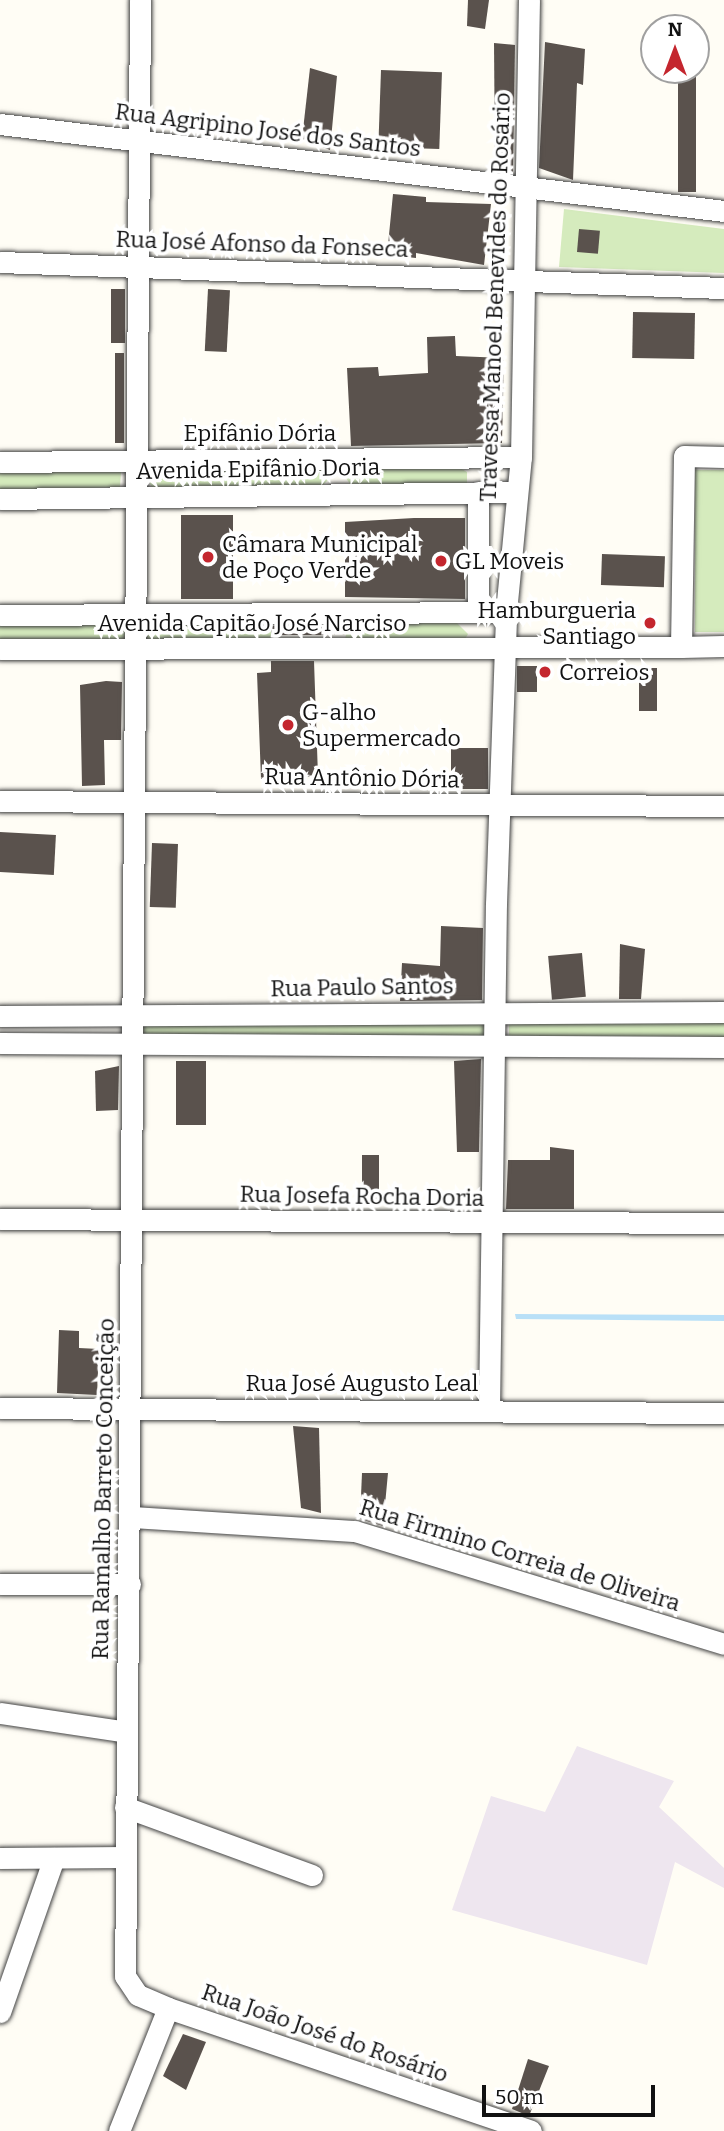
<!DOCTYPE html>
<html>
<head>
<meta charset="utf-8">
<style>
  body { margin:0 }
  #map { position:relative; width:724px; height:2131px; overflow:hidden; background:#fffdf5; font-family:Bitter,serif }
  div>[style] { position:absolute }
  [style*='--x'] { left:calc(var(--x)*1px); top:calc(var(--y)*1px); width:calc(var(--w)*1px); rotate:calc(var(--a)*1deg) }
  .industrial>* { inset:0; background:#eee6ef }
  .green>* { inset:0; background:#d5ebbd; transform-origin:0 0 }
  .water>* { inset:0; background:#b9e0f7 }
  .building>* { inset:0; background:#5a524d; transform-origin:0 0 }
  .roads { filter:drop-shadow(0 0 2px #444) drop-shadow(0 0 2px #444) }
  .street>* { height:21px; margin:-10.5px; padding:0 10.5px; transform-origin:10.5px; border-radius:10.5px; background:#fff }
  .dots>* { width:19px; height:19px; translate:-50% -50%; box-sizing:border-box; border:4px solid #fff; border-radius:50% }
  span { translate:-50% -50%; white-space:nowrap; text-align:center; line-height:1.15; -webkit-text-stroke:7px #fff; paint-order:stroke }
  .street-label { font-size:23px; color:#111 }
  .poi-label { font-size:23px; color:#111 }
  .left { translate:0 -50%; text-align:left }
  .right { translate:-100% -50%; text-align:right }
  .north { position:absolute; left:640px; top:14px; width:70px; height:70px; box-sizing:border-box; background:#fff; border:2px solid #a0a0a0; border-radius:50%; rotate:0deg; font-size:19px; font-weight:700; line-height:28px; text-align:center; color:#111 }
  .north::after { content:''; display:block; margin:auto; width:24px; height:32px; background:#c4262e; clip-path:polygon(50% 0,100% 100%,50% 72%,0 100%) }
  .scale { position:absolute; left:482px; top:2085px; width:173px; height:32px; box-sizing:border-box; border:4px solid #111; border-top:0; padding-left:9px; font-size:21px; line-height:24px; white-space:nowrap; color:#111; -webkit-text-stroke:5px #fff; paint-order:stroke }
</style>
</head>
<body>
<div id="map">
  <div class="industrial">
    <i style="clip-path:polygon(577px 1746px,674px 1781px,659px 1807px,724px 1868px,724px 1888px,675px 1862px,647px 1965px,452px 1910px,491px 1796px,545px 1812px)"></i>
  </div>
  <div class="green">
    <i style="clip-path:polygon(564px 209px,724px 229px,724px 273px,559px 267px)"></i>
    <i style="clip-path:polygon(152px 468px,320px 469px,330px 478px,320px 488px,152px 488px,147px 476px)"></i>
    <i style="clip-path:polygon(460px 468px,467px 472px,467px 486px,352px 487px,344px 475px,348px 469px)"></i>
    <i style="clip-path:polygon(114px 470px,121px 472px,120px 487px,0 491px,0 472px)"></i>
    <i style="left:695px;top:470px;width:29px;height:162px"></i>
    <i style="clip-path:polygon(0 622px,121px 622px,131px 631px,123px 641px,0 641px)"></i>
    <i style="clip-path:polygon(349px 622px,457px 623px,468px 634px,464px 641px,345px 639px)"></i>
    <i style="left:146px;top:624px;width:125px;height:20px"></i>
    <i style="clip-path:polygon(143px 1021px,500px 1023px,500px 1041px,142px 1034px)"></i>
    <i style="left:724px;top:1022px;width:20px;height:215px;rotate:90deg"></i>
  </div>
  <div class="water">
    <i style="clip-path:polygon(515px 1314px,724px 1315px,724px 1321px,516px 1319px)"></i>
  </div>
  <div class="building">
    <i style="clip-path:polygon(468px 0,489px 0,485px 29px,467px 26px)"></i>
    <i style="clip-path:polygon(545px 42px,585px 49px,583px 85px,577px 83px,573px 180px,539px 168px)"></i>
    <i style="clip-path:polygon(494px 43px,515px 45px,513px 172px,495px 170px)"></i>
    <i style="clip-path:polygon(310px 68px,337px 76px,330px 150px,302px 139px)"></i>
    <i style="left:381px;top:70px;width:61px;height:77px;rotate:2deg"></i>
    <i style="left:678px;top:70px;width:18px;height:122px"></i>
    <i style="clip-path:polygon(393px 194px,426px 197px,426px 202px,491px 204px,484px 265px,416px 253px,416px 258px,387px 255px)"></i>
    <i style="left:579px;top:229px;width:21px;height:23px;rotate:5deg"></i>
    <i style="left:111px;top:289px;width:14px;height:54px"></i>
    <i style="left:208px;top:289px;width:22px;height:62px;rotate:3deg"></i>
    <i style="left:633px;top:312px;width:62px;height:46px;rotate:1deg"></i>
    <i style="clip-path:polygon(455px 336px,456px 356px,504px 358px,502px 443px,351px 446px,347px 368px,378px 367px,379px 376px,428px 373px,427px 337px)"></i>
    <i style="left:115px;top:353px;width:9px;height:90px"></i>
    <i style="left:181px;top:515px;width:52px;height:84px"></i>
    <i style="clip-path:polygon(414px 518px,465px 518px,465px 599px,345px 597px,345px 522px)"></i>
    <i style="left:602px;top:554px;width:63px;height:31px;rotate:2deg"></i>
    <i style="left:324px;top:626px;width:9px;height:53px;rotate:90deg"></i>
    <i style="clip-path:polygon(271px 661px,314px 661px,318px 776px,261px 779px,257px 673px,271px 672px)"></i>
    <i style="left:517px;top:666px;width:20px;height:26px"></i>
    <i style="left:639px;top:668px;width:18px;height:43px"></i>
    <i style="clip-path:polygon(106px 681px,122px 682px,121px 740px,104px 740px,105px 785px,82px 786px,80px 685px)"></i>
    <i style="left:451px;top:748px;width:37px;height:41px"></i>
    <i style="left:0;top:832px;width:56px;height:40px;rotate:3deg"></i>
    <i style="left:152px;top:843px;width:26px;height:64px;rotate:2deg"></i>
    <i style="clip-path:polygon(441px 926px,483px 928px,482px 1000px,400px 1001px,402px 963px,440px 966px)"></i>
    <i style="clip-path:polygon(620px 944px,645px 949px,641px 999px,619px 999px)"></i>
    <i style="left:582px;top:953px;width:44px;height:34px;rotate:85deg"></i>
    <i style="clip-path:polygon(481px 1059px,479px 1152px,457px 1152px,454px 1061px)"></i>
    <i style="left:176px;top:1061px;width:30px;height:64px"></i>
    <i style="clip-path:polygon(119px 1066px,118px 1110px,96px 1111px,95px 1071px)"></i>
    <i style="clip-path:polygon(550px 1147px,574px 1150px,574px 1209px,506px 1209px,508px 1160px,550px 1160px)"></i>
    <i style="left:362px;top:1155px;width:17px;height:51px"></i>
    <i style="clip-path:polygon(59px 1330px,79px 1331px,79px 1348px,99px 1349px,97px 1395px,57px 1393px)"></i>
    <i style="clip-path:polygon(293px 1426px,319px 1428px,321px 1513px,301px 1508px)"></i>
    <i style="clip-path:polygon(362px 1473px,388px 1473px,383px 1526px,360px 1519px)"></i>
    <i style="clip-path:polygon(183px 2034px,206px 2042px,186px 2090px,163px 2076px)"></i>
    <i style="clip-path:polygon(528px 2059px,549px 2066px,529px 2116px,512px 2109px)"></i>
  </div>
  <div class="roads">
    <div class="street">
      <i style="--x:140;--y:0;--w:1976;--a:90.43"></i>
      <i style="--x:125;--y:1976;--w:23;--a:56"></i>
      <i style="--x:138;--y:1995;--w:33;--a:23"></i>
      <i style="--x:168;--y:2008;--w:383;--a:18.7"></i>
      <i style="--x:0;--y:124;--w:729;--a:6.85"></i>
      <i style="--x:0;--y:262;--w:724;--a:2.06"></i>
      <i style="--x:724;--y:457;--w:40;--a:-178.6"></i>
      <i style="--x:684;--y:456;--w:191;--a:90.9"></i>
      <i style="--x:681;--y:647;--w:43;--a:-1.3"></i>
      <i style="--x:0;--y:462;--w:521;--a:-0.55"></i>
      <i style="--x:478;--y:492;--w:120;--a:90"></i>
      <i style="--x:0;--y:499;--w:516;--a:-0.78"></i>
      <i style="--x:0;--y:615;--w:506;--a:-0.34"></i>
      <i style="--x:0;--y:649;--w:681;--a:-0.17"></i>
      <i style="--x:0;--y:801;--w:724;--a:0.4"></i>
      <i style="--x:0;--y:1016;--w:724;--a:-0.32"></i>
      <i style="--x:0;--y:1043;--w:724;--a:0.32"></i>
      <i style="--x:0;--y:1219;--w:724;--a:0.32"></i>
      <i style="--x:0;--y:1408;--w:724;--a:0.4"></i>
      <i style="--x:489;--y:1409;--w:505;--a:-89.21"></i>
      <i style="--x:496;--y:904;--w:292;--a:-88"></i>
      <i style="--x:506;--y:612;--w:156;--a:-84.5"></i>
      <i style="--x:521;--y:457;--w:457;--a:-89"></i>
      <i style="--x:131;--y:1517;--w:224;--a:3.6"></i>
      <i style="--x:355;--y:1531;--w:386;--a:17"></i>
      <i style="--x:0;--y:1584;--w:130;--a:0"></i>
      <i style="--x:0;--y:1713;--w:128;--a:8.5"></i>
      <i style="--x:125;--y:1807;--w:199;--a:20"></i>
      <i style="--x:0;--y:1858;--w:125;--a:-0.5"></i>
      <i style="--x:0;--y:2012;--w:163;--a:-70.7"></i>
      <i style="--x:119;--y:2131;--w:132;--a:-68.3"></i>
    </div>
  </div>
  <div class="dots">
    <i style="left:208px;top:557px;background:#c4262e"></i>
    <i style="left:441px;top:561px;background:#c4262e"></i>
    <i style="left:650px;top:623px;background:#c4262e"></i>
    <i style="left:545px;top:672px;background:#c4262e"></i>
    <i style="left:288px;top:725px;background:#c4262e"></i>
  </div>
  <div class="street-label">
    <span style="left:268px;top:130px;rotate:7deg">Rua Agripino José dos Santos</span>
    <span style="left:262px;top:244px;rotate:2deg">Rua José Afonso da Fonseca</span>
    <span style="left:495px;top:297px;rotate:-88deg">Travessa Manoel Benevides do Rosário</span>
    <span style="left:260px;top:433px">Epifânio Dória</span>
    <span style="left:258px;top:469px;rotate:-1deg">Avenida Epifânio Doria</span>
    <span style="left:252px;top:623px">Avenida Capitão José Narciso</span>
    <span style="left:362px;top:778px;rotate:1deg">Rua Antônio Dória</span>
    <span style="left:362px;top:987px;rotate:-1deg">Rua Paulo Santos</span>
    <span style="left:362px;top:1196px;rotate:1deg">Rua Josefa Rocha Doria</span>
    <span style="left:362px;top:1383px">Rua José Augusto Leal</span>
    <span style="left:103px;top:1489px;rotate:-89deg">Rua Ramalho Barreto Conceição</span>
    <span style="left:520px;top:1555px;rotate:17deg">Rua Firmino Correia de Oliveira</span>
    <span style="left:325px;top:2033px;rotate:19deg">Rua João José do Rosário</span>
  </div>
  <div class="poi-label">
    <span class="left" style="left:222px;top:557px">Câmara Municipal<br>de Poço Verde</span>
    <span class="left" style="left:455px;top:561px">GL Moveis</span>
    <span class="right" style="left:636px;top:623px">Hamburgueria<br>Santiago</span>
    <span class="left" style="left:559px;top:672px">Correios</span>
    <span class="left" style="left:302px;top:725px">G-alho<br>Supermercado</span>
  </div>
  <div class="north">N</div>
  <div class="scale">50 m</div>
</div>
</body>
</html>
